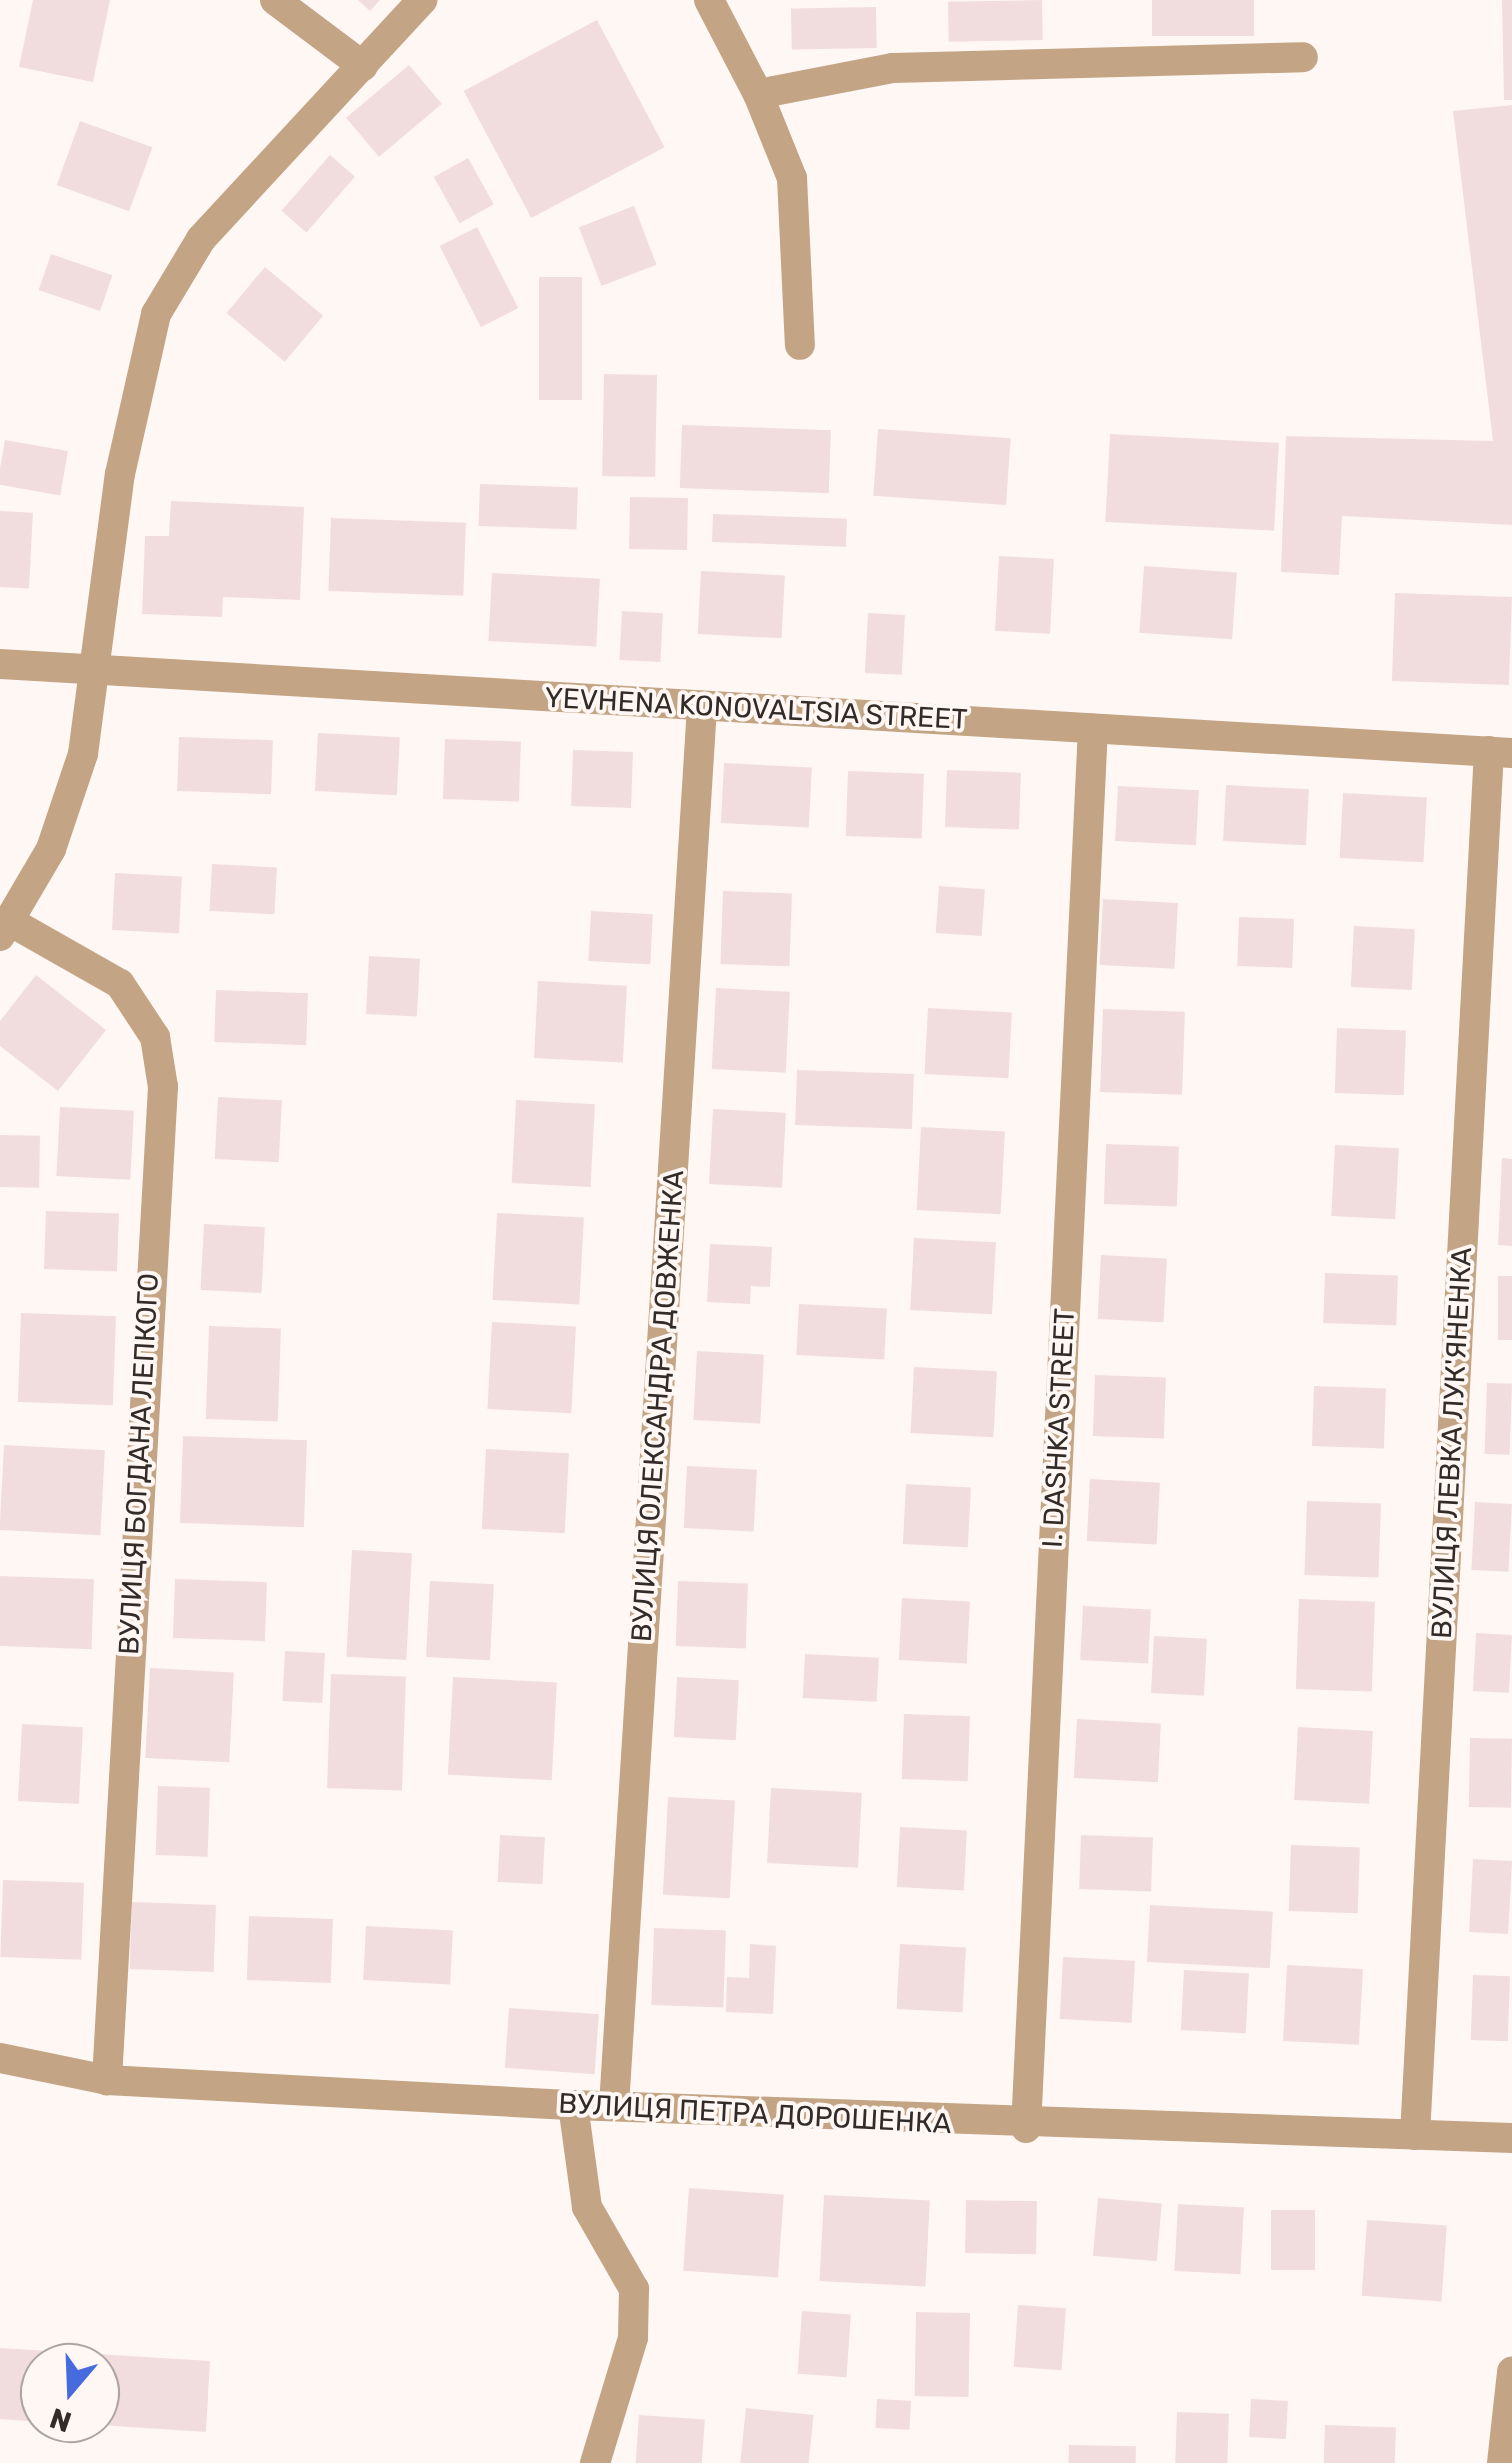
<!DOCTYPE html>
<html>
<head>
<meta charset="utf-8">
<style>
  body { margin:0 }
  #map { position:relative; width:1512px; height:2463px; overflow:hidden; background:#fff7f4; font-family:Rubik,sans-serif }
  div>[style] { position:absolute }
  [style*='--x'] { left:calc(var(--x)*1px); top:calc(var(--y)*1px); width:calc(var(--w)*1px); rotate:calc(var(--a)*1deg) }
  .building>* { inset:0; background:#f2ddde; transform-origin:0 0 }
  .minor>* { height:30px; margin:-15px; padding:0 15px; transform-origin:15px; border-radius:15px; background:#c3a585 }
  span { translate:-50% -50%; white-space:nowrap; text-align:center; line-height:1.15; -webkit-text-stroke:8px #fff7f4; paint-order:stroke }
  .street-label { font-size:28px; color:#322b28 }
  .north { position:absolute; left:20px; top:2343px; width:100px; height:100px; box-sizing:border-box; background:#fff7f4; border:2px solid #ada5a2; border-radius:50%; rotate:199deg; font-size:28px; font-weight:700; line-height:40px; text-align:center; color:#322b28 }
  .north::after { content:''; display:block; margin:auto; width:35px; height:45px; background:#456bde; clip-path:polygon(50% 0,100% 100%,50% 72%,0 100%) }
</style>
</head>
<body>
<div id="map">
  <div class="building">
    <i style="clip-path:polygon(33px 0,110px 0,93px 82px,19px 67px)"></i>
    <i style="clip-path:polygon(358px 0,380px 0,370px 11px)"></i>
    <i style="left:1042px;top:0;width:40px;height:94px;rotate:89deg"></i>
    <i style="left:1152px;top:0;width:102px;height:36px"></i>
    <i style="clip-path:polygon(1502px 0,1512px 0,1512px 100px,1504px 100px)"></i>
    <i style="left:876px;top:7px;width:41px;height:85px;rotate:89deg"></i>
    <i style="left:597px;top:20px;width:144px;height:151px;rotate:62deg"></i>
    <i style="left:409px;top:65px;width:51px;height:82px;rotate:50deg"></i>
    <i style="clip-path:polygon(1512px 105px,1512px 525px,1342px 516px,1339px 575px,1281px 572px,1286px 436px,1493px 441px,1453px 111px)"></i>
    <i style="left:80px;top:121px;width:77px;height:68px;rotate:20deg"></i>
    <i style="left:330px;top:155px;width:33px;height:74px;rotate:41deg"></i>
    <i style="left:468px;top:158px;width:53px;height:39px;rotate:61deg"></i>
    <i style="left:634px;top:206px;width:63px;height:59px;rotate:69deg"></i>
    <i style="left:477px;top:227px;width:91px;height:42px;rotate:63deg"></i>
    <i style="left:51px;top:254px;width:65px;height:38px;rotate:19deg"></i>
    <i style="left:265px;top:267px;width:76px;height:60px;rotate:40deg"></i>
    <i style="left:539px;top:277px;width:43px;height:123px"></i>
    <i style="left:604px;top:374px;width:53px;height:102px;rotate:1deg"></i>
    <i style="left:682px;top:425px;width:149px;height:63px;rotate:2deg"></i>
    <i style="left:878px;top:429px;width:133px;height:67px;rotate:4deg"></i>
    <i style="left:1110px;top:434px;width:169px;height:88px;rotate:3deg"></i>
    <i style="left:5px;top:440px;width:64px;height:45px;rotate:10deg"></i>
    <i style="left:480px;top:484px;width:98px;height:42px;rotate:2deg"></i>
    <i style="left:630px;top:497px;width:58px;height:52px;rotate:1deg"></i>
    <i style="clip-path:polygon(171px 501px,304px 507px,300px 600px,223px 597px,222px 617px,142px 614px,145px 536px,169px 536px)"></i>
    <i style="left:0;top:511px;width:33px;height:76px;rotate:3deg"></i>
    <i style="left:713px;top:514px;width:134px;height:28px;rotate:2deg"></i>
    <i style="left:331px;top:518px;width:135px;height:73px;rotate:2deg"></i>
    <i style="left:999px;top:556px;width:55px;height:75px;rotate:3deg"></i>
    <i style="left:1144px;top:566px;width:93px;height:67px;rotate:4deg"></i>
    <i style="left:701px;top:571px;width:84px;height:63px;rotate:3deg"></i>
    <i style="left:492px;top:573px;width:108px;height:68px;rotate:3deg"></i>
    <i style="left:1395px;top:593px;width:117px;height:88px;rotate:2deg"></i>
    <i style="left:622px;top:611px;width:41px;height:49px;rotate:3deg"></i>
    <i style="left:868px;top:613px;width:37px;height:60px;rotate:3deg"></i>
    <i style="left:318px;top:733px;width:82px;height:58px;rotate:3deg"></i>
    <i style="left:179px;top:737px;width:94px;height:54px;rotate:2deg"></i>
    <i style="left:445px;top:739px;width:76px;height:60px;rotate:2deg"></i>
    <i style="left:573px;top:750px;width:60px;height:56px;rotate:2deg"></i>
    <i style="left:724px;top:763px;width:88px;height:60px;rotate:3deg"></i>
    <i style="left:947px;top:770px;width:74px;height:57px;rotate:2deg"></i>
    <i style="left:848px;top:771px;width:76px;height:65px;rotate:2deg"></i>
    <i style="left:1226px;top:785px;width:83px;height:56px;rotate:3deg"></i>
    <i style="left:1118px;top:786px;width:81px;height:55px;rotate:3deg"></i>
    <i style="left:1343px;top:793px;width:84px;height:65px;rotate:3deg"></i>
    <i style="left:212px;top:864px;width:65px;height:47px;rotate:3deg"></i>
    <i style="left:115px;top:873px;width:67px;height:57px;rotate:3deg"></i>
    <i style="left:939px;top:886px;width:46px;height:47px;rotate:4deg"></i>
    <i style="left:723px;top:891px;width:69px;height:73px;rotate:2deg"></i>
    <i style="left:1103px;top:899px;width:75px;height:66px;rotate:3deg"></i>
    <i style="left:591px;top:911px;width:62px;height:50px;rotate:3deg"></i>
    <i style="left:1239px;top:917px;width:55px;height:49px;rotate:2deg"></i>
    <i style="left:1354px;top:926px;width:61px;height:61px;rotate:3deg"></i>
    <i style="left:369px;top:956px;width:51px;height:58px;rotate:3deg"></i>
    <i style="clip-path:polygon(36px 975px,106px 1030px,58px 1091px,0 1046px,0 1021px)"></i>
    <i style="left:538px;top:981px;width:89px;height:77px;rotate:3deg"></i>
    <i style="left:716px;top:988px;width:74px;height:81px;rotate:3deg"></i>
    <i style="left:216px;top:990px;width:92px;height:52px;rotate:2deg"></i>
    <i style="left:928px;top:1008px;width:84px;height:66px;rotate:3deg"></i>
    <i style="left:1103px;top:1009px;width:82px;height:83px;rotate:2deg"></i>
    <i style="left:1337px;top:1028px;width:69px;height:65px;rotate:2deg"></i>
    <i style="left:797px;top:1070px;width:117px;height:55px;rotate:2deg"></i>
    <i style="left:218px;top:1097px;width:64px;height:62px;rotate:3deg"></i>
    <i style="left:516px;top:1100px;width:79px;height:83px;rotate:3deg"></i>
    <i style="left:60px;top:1107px;width:74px;height:69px;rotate:3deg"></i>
    <i style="left:713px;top:1109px;width:73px;height:75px;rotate:3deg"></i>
    <i style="left:921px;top:1127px;width:84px;height:83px;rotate:3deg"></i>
    <i style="left:0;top:1135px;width:40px;height:52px;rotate:1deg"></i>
    <i style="left:1106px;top:1144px;width:73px;height:60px;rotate:2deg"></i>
    <i style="left:1335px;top:1145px;width:64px;height:71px;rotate:3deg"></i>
    <i style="clip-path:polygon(1502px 1158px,1512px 1159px,1512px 1246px,1498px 1245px)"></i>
    <i style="left:46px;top:1211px;width:73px;height:58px;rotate:2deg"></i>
    <i style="left:497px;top:1213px;width:87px;height:87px;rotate:3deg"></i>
    <i style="left:204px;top:1224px;width:61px;height:66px;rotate:3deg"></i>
    <i style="left:914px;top:1238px;width:82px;height:72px;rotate:3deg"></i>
    <i style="clip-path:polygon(710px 1244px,772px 1247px,770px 1287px,751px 1286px,750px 1304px,707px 1302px)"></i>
    <i style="left:1101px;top:1255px;width:66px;height:64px;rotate:3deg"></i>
    <i style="left:1325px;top:1273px;width:73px;height:50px;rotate:2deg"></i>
    <i style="left:1498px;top:1276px;width:14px;height:64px"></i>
    <i style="left:799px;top:1304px;width:88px;height:51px;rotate:3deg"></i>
    <i style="left:21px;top:1313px;width:95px;height:89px;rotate:2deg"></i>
    <i style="left:492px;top:1322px;width:84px;height:87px;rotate:3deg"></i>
    <i style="left:209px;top:1326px;width:72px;height:93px;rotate:2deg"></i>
    <i style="left:697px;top:1351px;width:67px;height:69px;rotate:3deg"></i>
    <i style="left:914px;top:1367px;width:83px;height:66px;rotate:3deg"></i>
    <i style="left:1095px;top:1375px;width:71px;height:61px;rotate:2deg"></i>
    <i style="left:1487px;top:1383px;width:25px;height:71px;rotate:2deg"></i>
    <i style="left:1314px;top:1386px;width:72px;height:60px;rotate:2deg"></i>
    <i style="left:183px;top:1436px;width:124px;height:87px;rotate:2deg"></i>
    <i style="left:4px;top:1445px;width:101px;height:85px;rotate:3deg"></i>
    <i style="left:486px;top:1449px;width:83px;height:80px;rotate:3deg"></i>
    <i style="left:687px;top:1466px;width:70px;height:62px;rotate:3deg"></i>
    <i style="left:1090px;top:1479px;width:70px;height:62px;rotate:3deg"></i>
    <i style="left:906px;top:1484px;width:65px;height:60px;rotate:3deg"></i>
    <i style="left:1307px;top:1501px;width:74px;height:74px;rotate:2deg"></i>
    <i style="left:1475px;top:1502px;width:37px;height:68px;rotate:3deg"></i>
    <i style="left:352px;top:1550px;width:60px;height:107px;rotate:3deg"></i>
    <i style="left:0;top:1576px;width:94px;height:70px;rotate:2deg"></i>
    <i style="left:175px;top:1579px;width:92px;height:59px;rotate:2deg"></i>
    <i style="left:430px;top:1581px;width:64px;height:76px;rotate:3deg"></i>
    <i style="left:678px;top:1581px;width:70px;height:65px;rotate:2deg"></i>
    <i style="left:902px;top:1598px;width:68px;height:62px;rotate:3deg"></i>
    <i style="left:1299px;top:1599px;width:76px;height:90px;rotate:2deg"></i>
    <i style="left:1083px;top:1606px;width:68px;height:54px;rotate:3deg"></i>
    <i style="left:1476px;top:1633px;width:36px;height:58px;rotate:3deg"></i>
    <i style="left:1154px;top:1636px;width:53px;height:57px;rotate:3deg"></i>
    <i style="left:285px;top:1651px;width:40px;height:50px;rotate:3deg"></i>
    <i style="left:805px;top:1654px;width:74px;height:44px;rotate:3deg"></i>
    <i style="left:150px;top:1668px;width:84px;height:90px;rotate:3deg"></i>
    <i style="left:331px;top:1674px;width:75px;height:114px;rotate:2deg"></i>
    <i style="left:453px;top:1677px;width:104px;height:98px;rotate:3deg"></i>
    <i style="left:677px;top:1677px;width:62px;height:60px;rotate:3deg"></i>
    <i style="left:904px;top:1714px;width:66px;height:65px;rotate:2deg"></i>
    <i style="left:1077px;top:1719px;width:84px;height:59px;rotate:3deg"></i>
    <i style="left:22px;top:1724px;width:61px;height:77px;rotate:3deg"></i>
    <i style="left:1298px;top:1727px;width:75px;height:73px;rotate:3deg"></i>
    <i style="left:1470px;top:1738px;width:42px;height:69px;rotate:1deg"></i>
    <i style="left:158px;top:1786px;width:52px;height:69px;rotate:2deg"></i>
    <i style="left:771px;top:1788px;width:91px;height:75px;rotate:3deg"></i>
    <i style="left:668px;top:1797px;width:67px;height:98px;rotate:3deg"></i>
    <i style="left:900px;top:1827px;width:67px;height:60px;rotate:3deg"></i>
    <i style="left:500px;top:1835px;width:45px;height:47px;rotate:3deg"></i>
    <i style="left:1081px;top:1835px;width:72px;height:54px;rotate:2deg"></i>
    <i style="left:1291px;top:1845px;width:69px;height:66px;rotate:2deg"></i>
    <i style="left:1473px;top:1859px;width:39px;height:73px;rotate:3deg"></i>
    <i style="left:3px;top:1880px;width:81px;height:77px;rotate:2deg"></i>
    <i style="left:132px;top:1902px;width:84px;height:67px;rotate:2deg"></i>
    <i style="left:1150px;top:1905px;width:123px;height:57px;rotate:3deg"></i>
    <i style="left:249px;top:1916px;width:84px;height:64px;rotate:2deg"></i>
    <i style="left:366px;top:1926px;width:87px;height:54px;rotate:3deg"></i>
    <i style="left:654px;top:1928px;width:72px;height:77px;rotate:2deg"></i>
    <i style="clip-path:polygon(750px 1944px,776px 1946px,773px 2014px,726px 2012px,727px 1977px,749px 1978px)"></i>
    <i style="left:900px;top:1944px;width:66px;height:65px;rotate:3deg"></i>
    <i style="left:1063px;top:1957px;width:72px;height:62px;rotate:3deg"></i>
    <i style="left:1287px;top:1965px;width:76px;height:76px;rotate:3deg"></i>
    <i style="left:1184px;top:1970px;width:65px;height:60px;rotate:3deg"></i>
    <i style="left:1473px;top:1975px;width:37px;height:65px;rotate:2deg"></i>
    <i style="left:509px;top:2008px;width:90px;height:60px;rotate:4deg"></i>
    <i style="left:689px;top:2188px;width:95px;height:83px;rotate:4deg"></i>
    <i style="left:824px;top:2195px;width:106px;height:86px;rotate:3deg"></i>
    <i style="left:1098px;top:2198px;width:64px;height:58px;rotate:5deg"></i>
    <i style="left:966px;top:2200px;width:71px;height:53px;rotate:1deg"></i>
    <i style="left:1178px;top:2204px;width:66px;height:67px;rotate:3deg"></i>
    <i style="left:1271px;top:2210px;width:44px;height:60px"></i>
    <i style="left:1367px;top:2220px;width:80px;height:76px;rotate:4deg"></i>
    <i style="left:1018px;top:2305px;width:48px;height:62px;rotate:4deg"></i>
    <i style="left:802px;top:2311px;width:49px;height:63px;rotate:4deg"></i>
    <i style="left:916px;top:2312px;width:54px;height:84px;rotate:1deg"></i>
    <i style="clip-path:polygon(0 2348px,210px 2361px,206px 2432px,100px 2425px,100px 2363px,40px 2363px,40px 2422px,0 2419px)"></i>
    <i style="left:877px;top:2399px;width:34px;height:29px;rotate:3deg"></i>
    <i style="left:1251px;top:2399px;width:37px;height:38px;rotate:3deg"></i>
    <i style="left:746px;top:2408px;width:68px;height:55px;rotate:6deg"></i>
    <i style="left:1177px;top:2412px;width:52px;height:51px;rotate:2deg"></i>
    <i style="left:639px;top:2415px;width:66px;height:48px;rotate:4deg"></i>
    <i style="left:1325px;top:2425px;width:71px;height:38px;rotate:2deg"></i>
    <i style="left:1069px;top:2445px;width:67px;height:18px;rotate:1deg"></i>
  </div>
  <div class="minor">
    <i style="--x:275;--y:0;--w:110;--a:36.9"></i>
    <i style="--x:709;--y:0;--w:106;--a:62.5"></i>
    <i style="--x:758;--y:94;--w:137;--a:-10.9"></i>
    <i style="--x:893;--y:68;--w:410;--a:-1.5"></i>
    <i style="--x:758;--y:94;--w:91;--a:68"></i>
    <i style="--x:792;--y:178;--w:167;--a:87.3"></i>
    <i style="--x:0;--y:664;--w:1515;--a:3.37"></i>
    <i style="--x:11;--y:922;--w:125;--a:29.6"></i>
    <i style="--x:120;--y:984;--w:64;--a:56.6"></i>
    <i style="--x:155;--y:1037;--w:51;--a:80.9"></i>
    <i style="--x:163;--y:1087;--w:995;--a:93.23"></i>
    <i style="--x:0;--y:936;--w:101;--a:-59.6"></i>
    <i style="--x:51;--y:849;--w:100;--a:-71.4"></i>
    <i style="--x:83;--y:754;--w:282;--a:-82.5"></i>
    <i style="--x:120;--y:474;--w:164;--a:-77.3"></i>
    <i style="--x:156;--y:314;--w:87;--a:-59"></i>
    <i style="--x:201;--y:239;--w:326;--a:-47.2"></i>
    <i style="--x:0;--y:2058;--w:109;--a:11.6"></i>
    <i style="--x:107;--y:2080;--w:467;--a:3.1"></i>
    <i style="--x:573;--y:2105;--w:940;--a:2.01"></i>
    <i style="--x:573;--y:2105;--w:103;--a:82.2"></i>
    <i style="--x:587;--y:2207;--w:95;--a:60.2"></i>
    <i style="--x:634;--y:2289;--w:49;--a:91.2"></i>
    <i style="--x:633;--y:2338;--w:131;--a:106.9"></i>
    <i style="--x:614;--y:2106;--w:1403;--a:-86.4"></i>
    <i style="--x:1026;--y:2128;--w:1401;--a:-87.26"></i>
    <i style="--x:1415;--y:2135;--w:1386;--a:-86.94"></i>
    <i style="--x:1502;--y:2463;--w:92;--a:-83.7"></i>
  </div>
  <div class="street-label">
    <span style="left:756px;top:709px;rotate:3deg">YEVHENA KONOVALTSIA STREET</span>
    <span style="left:658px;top:1406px;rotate:-86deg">ВУЛИЦЯ ОЛЕКСАНДРА ДОВЖЕНКА</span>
    <span style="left:1059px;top:1428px;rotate:-87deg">I. DASHKA STREET</span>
    <span style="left:1452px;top:1443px;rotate:-87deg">ВУЛИЦЯ ЛЕВКА ЛУК'ЯНЕНКА</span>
    <span style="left:139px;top:1464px;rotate:-87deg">ВУЛИЦЯ БОГДАНА ЛЕПКОГО</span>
    <span style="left:755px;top:2114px;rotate:3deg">ВУЛИЦЯ ПЕТРА ДОРОШЕНКА</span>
  </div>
  <div class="north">N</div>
</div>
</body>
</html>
